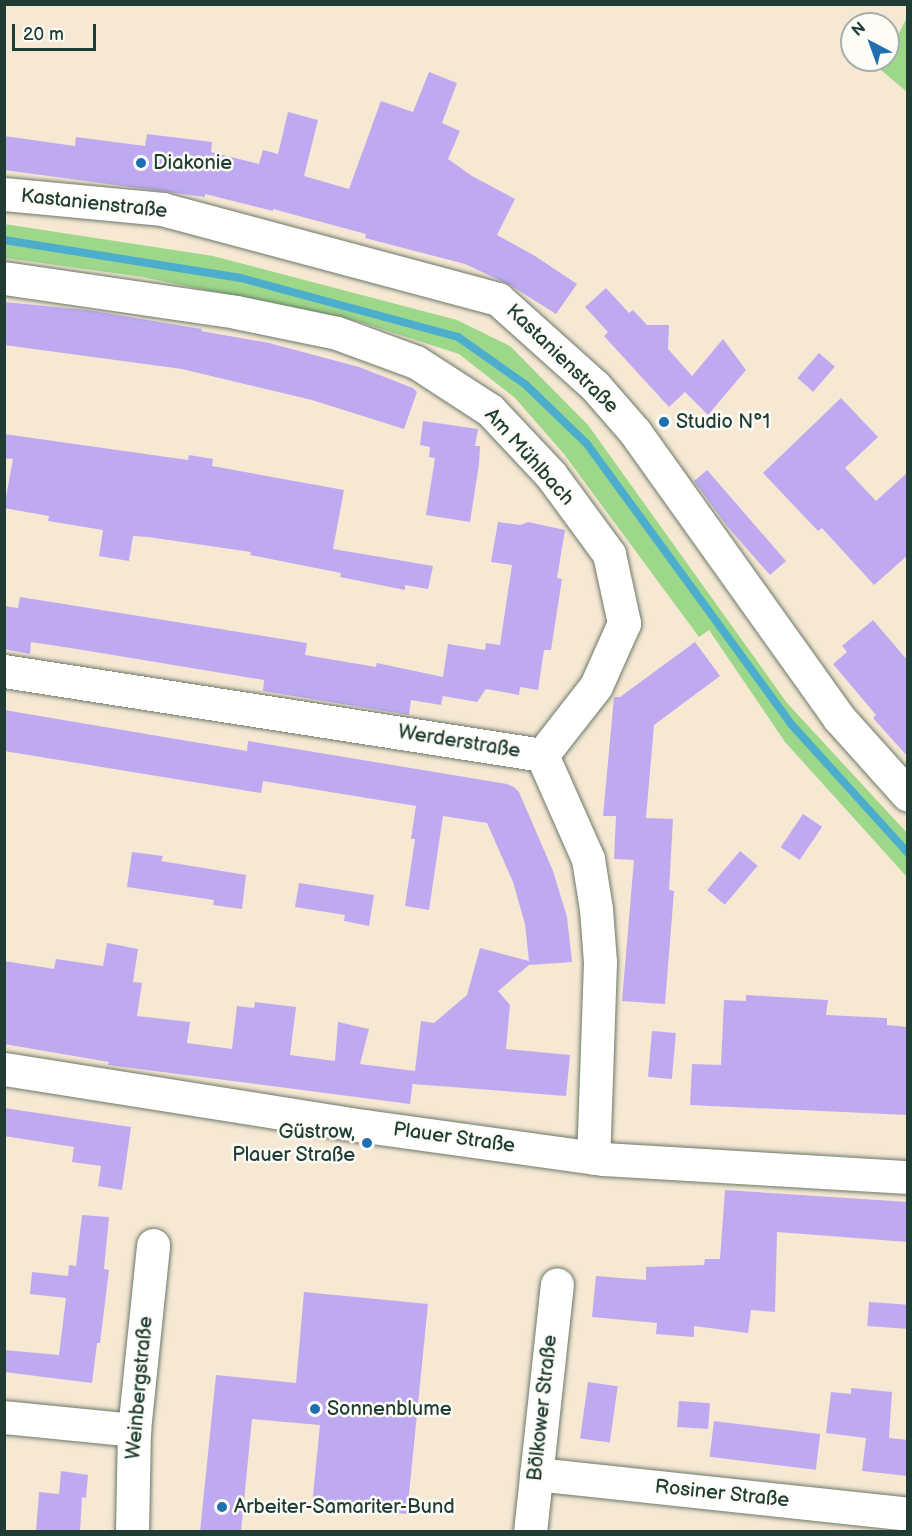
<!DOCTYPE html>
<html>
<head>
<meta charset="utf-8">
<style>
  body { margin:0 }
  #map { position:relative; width:912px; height:1536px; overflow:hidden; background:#f6e8d2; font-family:"Balsamiq Sans",sans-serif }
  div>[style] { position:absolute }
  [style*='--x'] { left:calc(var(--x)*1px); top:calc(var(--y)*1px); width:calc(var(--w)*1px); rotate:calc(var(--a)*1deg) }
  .green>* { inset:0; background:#9dd78a }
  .stream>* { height:8px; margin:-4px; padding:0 4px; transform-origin:4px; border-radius:4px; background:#4dadcc }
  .building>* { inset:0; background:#bfaaf2; transform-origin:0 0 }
  .roads { filter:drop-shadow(0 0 2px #6a796b) drop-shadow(0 0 2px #6a796b) }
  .minor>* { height:33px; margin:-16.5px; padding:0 16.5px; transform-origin:16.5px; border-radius:16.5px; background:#fff }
  .major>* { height:33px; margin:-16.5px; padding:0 16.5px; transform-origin:16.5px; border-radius:16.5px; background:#fff }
  .dots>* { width:16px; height:16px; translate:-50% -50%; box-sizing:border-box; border:3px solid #fdfcf7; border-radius:50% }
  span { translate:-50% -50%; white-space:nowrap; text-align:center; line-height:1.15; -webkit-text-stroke:5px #fdfcf7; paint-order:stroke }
  .poi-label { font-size:20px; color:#1f3d34 }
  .left { translate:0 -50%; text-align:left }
  .right { translate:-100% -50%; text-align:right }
  .street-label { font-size:20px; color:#1f3d34 }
  .frame { position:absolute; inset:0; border:6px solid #1f3d34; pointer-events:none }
  .north { position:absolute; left:840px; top:12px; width:60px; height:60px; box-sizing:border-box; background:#fdfcf7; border:2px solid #a4b0a9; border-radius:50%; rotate:319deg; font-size:16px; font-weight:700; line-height:24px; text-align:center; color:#1f3d34 }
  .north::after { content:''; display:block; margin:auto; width:21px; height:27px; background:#1f6fb2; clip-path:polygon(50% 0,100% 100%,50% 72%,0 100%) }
  .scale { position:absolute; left:12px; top:24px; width:84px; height:27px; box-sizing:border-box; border:3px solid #1f3d34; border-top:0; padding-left:8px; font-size:18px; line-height:21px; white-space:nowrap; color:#1f3d34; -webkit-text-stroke:4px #fdfcf7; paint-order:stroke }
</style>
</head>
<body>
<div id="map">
  <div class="green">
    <i style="clip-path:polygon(907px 17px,907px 92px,881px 70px)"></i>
    <i style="clip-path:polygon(4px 224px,213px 256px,457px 320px,510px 346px,588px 425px,787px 703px,907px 833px,907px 877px,785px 742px,709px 630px,699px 637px,564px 454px,515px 398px,459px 354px,357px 321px,142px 277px,5px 258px)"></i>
  </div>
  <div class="stream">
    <i style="--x:4;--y:240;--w:240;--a:9.1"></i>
    <i style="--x:241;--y:278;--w:225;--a:15.2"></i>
    <i style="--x:458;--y:337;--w:83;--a:35.2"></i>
    <i style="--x:526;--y:385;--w:85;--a:44"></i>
    <i style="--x:587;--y:444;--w:346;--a:53.9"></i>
    <i style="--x:791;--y:724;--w:174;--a:47.8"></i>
  </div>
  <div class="building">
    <i style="clip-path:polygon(429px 72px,457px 83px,442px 123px,460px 131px,448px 159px,472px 176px,515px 199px,497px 235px,535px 256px,577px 284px,556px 314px,510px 285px,465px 264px,365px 238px,366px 234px,273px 209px,273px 211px,205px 194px,205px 197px,4px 170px,4px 136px,75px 146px,76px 137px,145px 146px,147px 134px,212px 142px,211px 152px,259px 164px,263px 150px,278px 154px,288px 112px,318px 120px,304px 176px,349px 189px,381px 101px,413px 112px)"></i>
    <i style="clip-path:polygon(606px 288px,629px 313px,633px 310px,647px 325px,669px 325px,668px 349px,692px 376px,723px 339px,746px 370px,708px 415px,685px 392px,669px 407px,604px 336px,608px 332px,585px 307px)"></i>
    <i style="clip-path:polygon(4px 302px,87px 310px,202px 329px,201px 331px,269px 343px,359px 367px,413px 388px,417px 392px,404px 429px,312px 400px,182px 369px,4px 345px)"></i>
    <i style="left:819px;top:353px;width:21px;height:33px;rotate:41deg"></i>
    <i style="clip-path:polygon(841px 398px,878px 437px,845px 468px,876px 501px,908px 472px,908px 555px,874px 585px,822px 528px,818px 531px,763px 473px)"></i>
    <i style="clip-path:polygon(423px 421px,478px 429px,475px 446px,480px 446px,479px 464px,470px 522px,426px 515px,435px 458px,429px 457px,430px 447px,420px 445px)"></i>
    <i style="clip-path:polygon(4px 434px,188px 460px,189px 455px,213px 459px,212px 466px,344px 490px,333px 549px,433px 566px,428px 589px,405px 585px,405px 590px,340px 577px,341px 573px,250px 555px,251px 552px,148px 537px,133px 536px,129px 561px,99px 556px,103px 530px,48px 521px,49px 516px,4px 508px,13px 459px,4px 458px)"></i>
    <i style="clip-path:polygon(707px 470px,786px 561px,770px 575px,727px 526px,694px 481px)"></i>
    <i style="clip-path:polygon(498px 522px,520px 525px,528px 522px,565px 530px,557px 578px,562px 579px,551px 650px,544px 650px,538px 690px,520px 687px,519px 695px,486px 689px,477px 702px,443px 696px,441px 705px,411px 700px,409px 715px,263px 691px,264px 680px,83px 650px,31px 642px,30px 654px,4px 649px,4px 606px,18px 608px,20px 597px,307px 643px,305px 655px,376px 667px,377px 663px,443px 677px,448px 644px,485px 650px,486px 643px,500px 645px,512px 565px,491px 562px)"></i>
    <i style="clip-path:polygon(873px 620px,908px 661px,908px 757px,873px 718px,876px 715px,833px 664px,847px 652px,842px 646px)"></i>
    <i style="clip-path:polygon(695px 642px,720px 676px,654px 725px,646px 818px,673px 819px,669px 890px,674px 891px,665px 1004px,622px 1001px,634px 860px,614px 859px,616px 816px,603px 816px,614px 697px,620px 697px)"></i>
    <i style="clip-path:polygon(4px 710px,247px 751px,248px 741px,507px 784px,514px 787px,519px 792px,553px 871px,567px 917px,572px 962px,529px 965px,498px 991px,510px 1005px,506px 1049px,570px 1055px,566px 1096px,413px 1084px,413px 1081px,410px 1104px,108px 1065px,109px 1062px,4px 1044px,4px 961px,54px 969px,56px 959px,103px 966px,107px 943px,138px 949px,133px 982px,142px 983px,137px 1016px,190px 1022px,187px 1043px,232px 1049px,237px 1006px,254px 1008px,255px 1002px,296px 1007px,290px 1055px,335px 1061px,338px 1022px,369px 1029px,360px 1064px,415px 1071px,421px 1021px,434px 1023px,467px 995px,480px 948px,529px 961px,525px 924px,513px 882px,487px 823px,443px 816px,429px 910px,405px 906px,415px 839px,411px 839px,416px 806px,263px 781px,261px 793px,4px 751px)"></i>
    <i style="left:803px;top:814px;width:23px;height:40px;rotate:34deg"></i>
    <i style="left:740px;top:851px;width:23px;height:51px;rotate:40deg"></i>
    <i style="clip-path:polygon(132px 852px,163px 856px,161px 861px,246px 875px,242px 909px,213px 905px,214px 900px,127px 887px)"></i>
    <i style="clip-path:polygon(299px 883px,374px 895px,369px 926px,344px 921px,345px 915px,295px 907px)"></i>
    <i style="clip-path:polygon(746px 995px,828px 1000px,826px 1015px,887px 1018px,887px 1025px,908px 1027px,908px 1115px,690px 1105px,692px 1064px,721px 1065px,724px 1000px,746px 1001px)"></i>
    <i style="left:652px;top:1031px;width:24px;height:46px;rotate:5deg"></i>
    <i style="clip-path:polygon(4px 1108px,131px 1127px,122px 1190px,98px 1186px,101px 1166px,72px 1162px,74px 1147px,4px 1136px)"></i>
    <i style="clip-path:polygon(725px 1190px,908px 1202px,908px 1242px,777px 1232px,775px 1312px,751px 1310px,748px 1333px,694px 1326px,694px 1337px,656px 1334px,657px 1323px,592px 1317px,596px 1276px,646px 1280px,646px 1267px,704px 1265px,705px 1259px,720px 1259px)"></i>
    <i style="clip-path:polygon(82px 1215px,109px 1217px,104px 1269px,109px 1270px,100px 1343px,97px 1343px,92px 1383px,4px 1372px,4px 1350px,59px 1355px,66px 1298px,30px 1294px,32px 1272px,68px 1276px,69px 1265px,76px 1266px)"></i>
    <i style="clip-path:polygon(304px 1292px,428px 1304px,407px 1514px,312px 1505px,320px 1425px,252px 1419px,241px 1532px,200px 1532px,216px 1375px,296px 1383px)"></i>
    <i style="left:869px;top:1302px;width:39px;height:24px;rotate:4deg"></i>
    <i style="left:588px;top:1382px;width:30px;height:57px;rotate:8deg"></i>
    <i style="clip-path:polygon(851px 1388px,892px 1392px,889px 1438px,908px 1440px,908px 1476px,862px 1471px,866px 1438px,826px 1433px,831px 1392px,851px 1394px)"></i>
    <i style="left:679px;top:1401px;width:31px;height:26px;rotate:4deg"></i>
    <i style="left:714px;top:1421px;width:107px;height:36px;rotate:7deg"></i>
    <i style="clip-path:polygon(61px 1471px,88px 1475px,86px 1498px,82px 1497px,80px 1532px,36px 1532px,39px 1492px,59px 1494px)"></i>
  </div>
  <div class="roads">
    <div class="minor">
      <i style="--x:4;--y:194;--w:159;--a:5.4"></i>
      <i style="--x:162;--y:209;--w:348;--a:15"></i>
      <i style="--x:498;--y:299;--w:130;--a:41.9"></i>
      <i style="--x:595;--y:386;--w:61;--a:49"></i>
      <i style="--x:635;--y:432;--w:351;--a:54.5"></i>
      <i style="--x:839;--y:718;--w:103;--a:48.1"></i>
      <i style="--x:4;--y:278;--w:234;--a:8.3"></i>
      <i style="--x:236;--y:312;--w:103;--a:11.7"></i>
      <i style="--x:337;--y:333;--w:84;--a:20.2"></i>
      <i style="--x:416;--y:362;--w:88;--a:33"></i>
      <i style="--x:490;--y:410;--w:89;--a:46.8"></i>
      <i style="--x:551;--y:475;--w:98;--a:53.7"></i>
      <i style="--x:609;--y:554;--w:71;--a:77.7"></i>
      <i style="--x:624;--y:623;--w:69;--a:114"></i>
      <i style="--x:596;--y:686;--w:88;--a:128"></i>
      <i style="--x:4;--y:671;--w:545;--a:8.87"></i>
      <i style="--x:542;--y:755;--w:114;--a:66.1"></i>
      <i style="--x:588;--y:859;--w:51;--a:80.9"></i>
      <i style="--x:596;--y:909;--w:53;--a:85.7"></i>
      <i style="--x:600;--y:962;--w:196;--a:92"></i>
      <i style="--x:4;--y:1417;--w:131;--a:5.7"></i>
      <i style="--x:536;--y:1474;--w:374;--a:6.1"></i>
      <i style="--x:132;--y:1532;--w:102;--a:-88.9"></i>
      <i style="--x:134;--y:1430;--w:186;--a:-84.1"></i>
      <i style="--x:530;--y:1532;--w:249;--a:-83.8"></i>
    </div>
    <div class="major">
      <i style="--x:4;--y:1069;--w:365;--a:9"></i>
      <i style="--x:365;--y:1126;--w:240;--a:7.9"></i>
      <i style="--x:603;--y:1159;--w:306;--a:3.4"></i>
    </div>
  </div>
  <div class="dots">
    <i style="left:141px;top:163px;background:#1f6fb2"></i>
    <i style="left:664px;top:422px;background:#1f6fb2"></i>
    <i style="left:367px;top:1143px;background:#1f6fb2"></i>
    <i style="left:315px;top:1409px;background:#1f6fb2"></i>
    <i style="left:222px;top:1507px;background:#1f6fb2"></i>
  </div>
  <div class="poi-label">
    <span class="left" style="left:153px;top:163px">Diakonie</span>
    <span class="left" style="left:676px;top:422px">Studio N°1</span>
    <span class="right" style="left:355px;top:1144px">Güstrow,<br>Plauer Straße</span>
    <span class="left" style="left:327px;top:1409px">Sonnenblume</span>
    <span class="left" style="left:234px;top:1507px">Arbeiter-Samariter-Bund</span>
  </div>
  <div class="street-label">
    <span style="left:94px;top:204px;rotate:6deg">Kastanienstraße</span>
    <span style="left:562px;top:359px;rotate:44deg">Kastanienstraße</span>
    <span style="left:529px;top:457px;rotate:48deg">Am Mühlbach</span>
    <span style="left:459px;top:742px;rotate:9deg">Werderstraße</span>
    <span style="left:454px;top:1138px;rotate:8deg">Plauer Straße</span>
    <span style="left:140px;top:1388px;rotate:-85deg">Weinbergstraße</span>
    <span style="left:543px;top:1408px;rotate:-84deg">Bölkower Straße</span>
    <span style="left:722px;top:1494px;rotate:6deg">Rosiner Straße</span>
  </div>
  <div class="frame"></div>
  <div class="north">N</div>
  <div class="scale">20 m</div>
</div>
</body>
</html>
